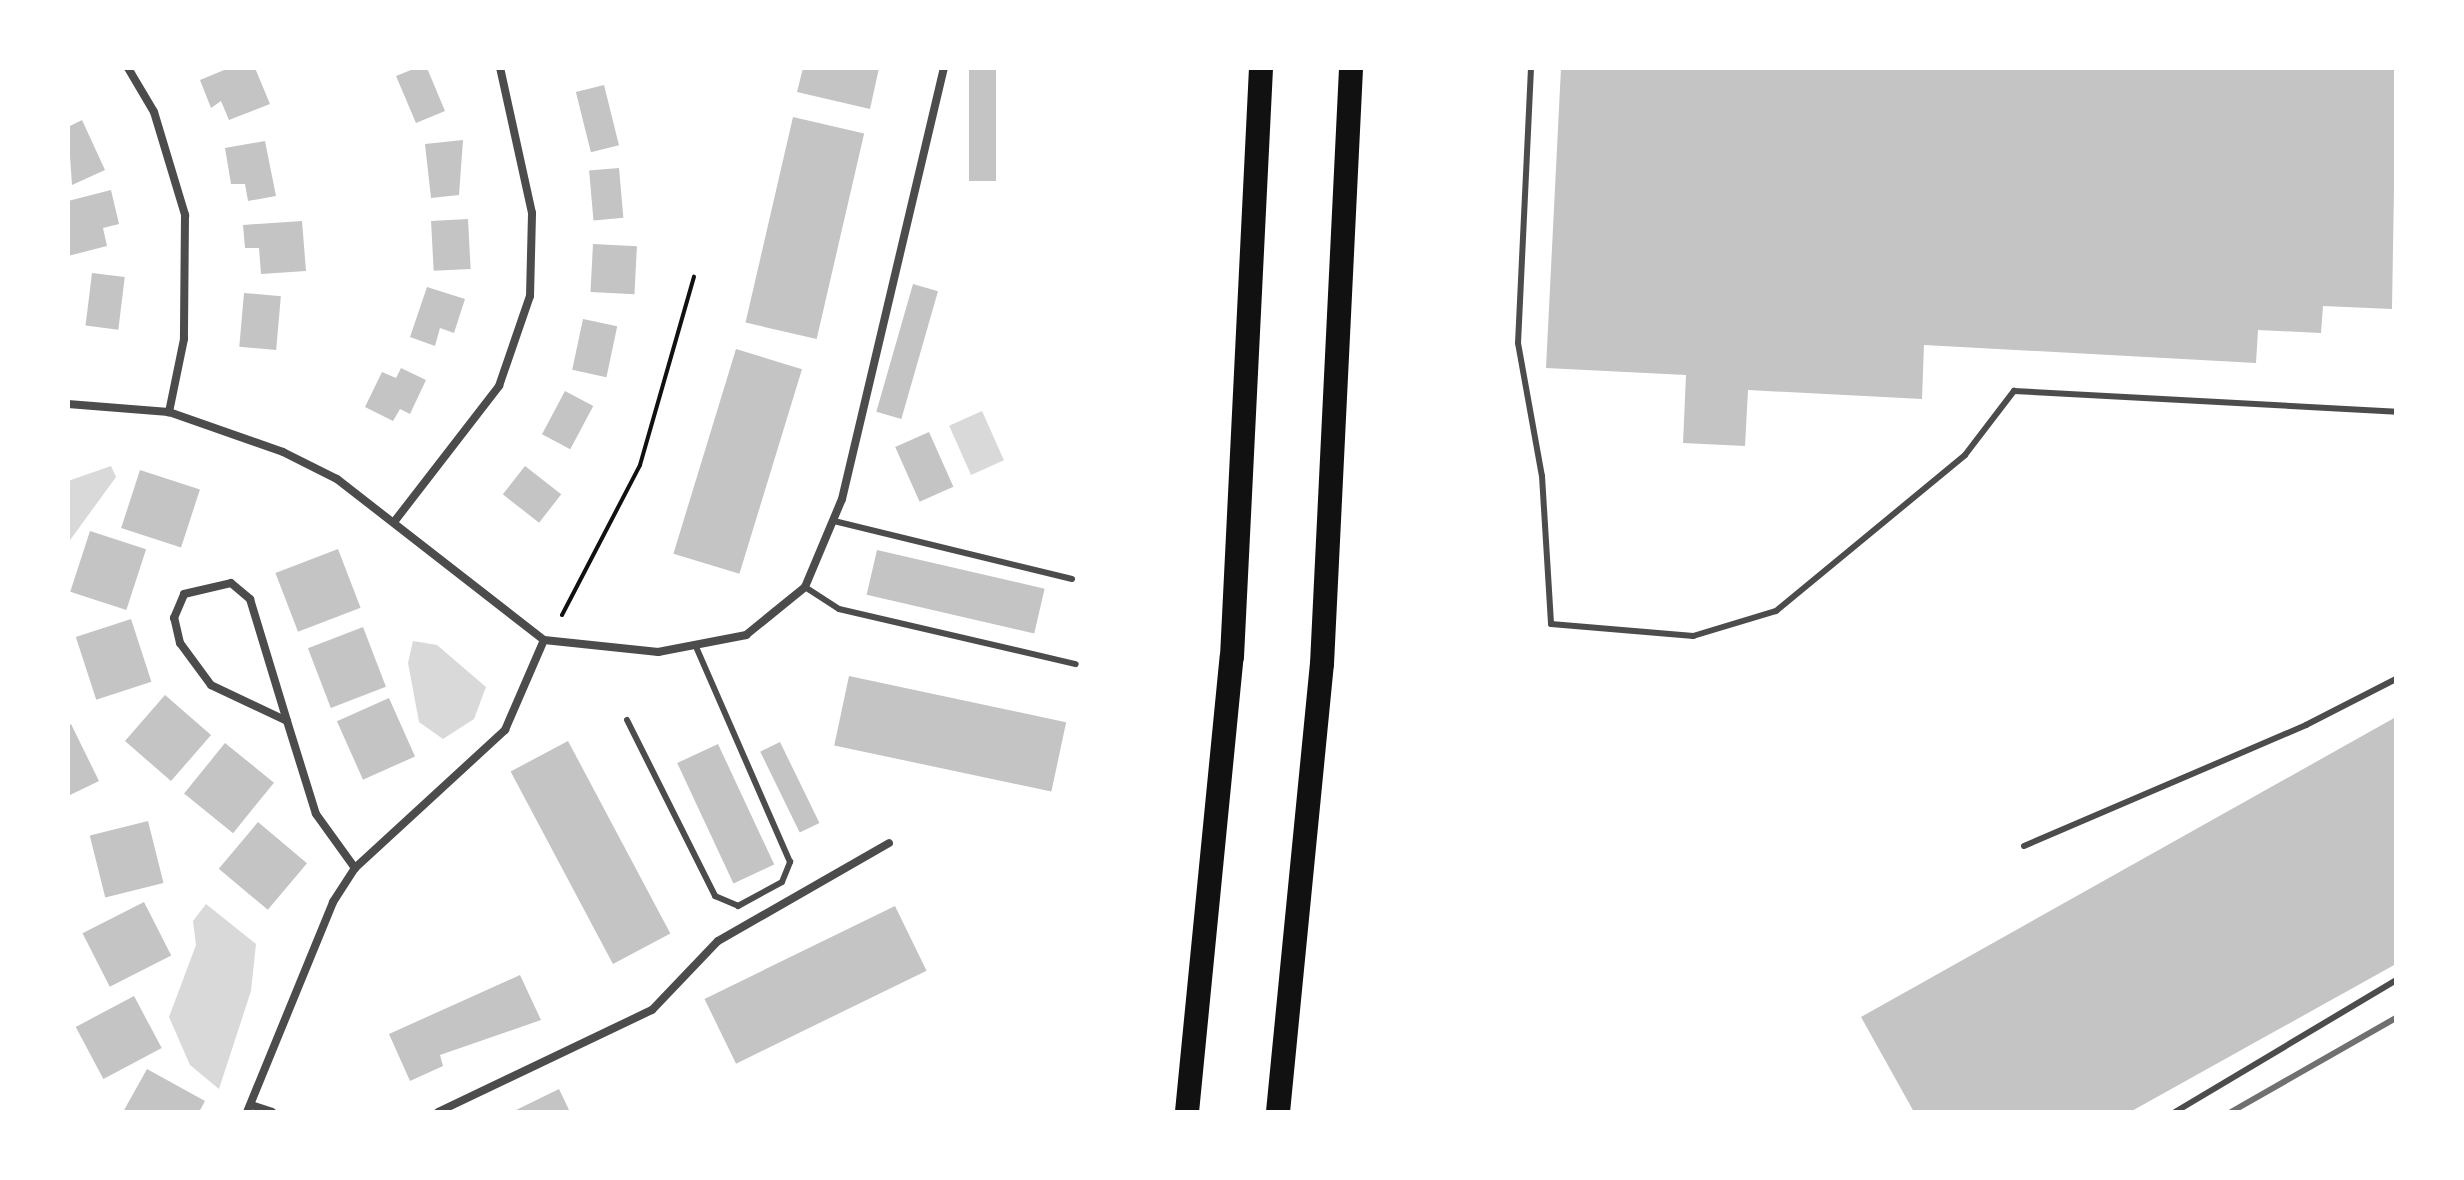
<!DOCTYPE html>
<html>
<head>
<meta charset="utf-8">
<style>
  body { margin:0 }
  #map { position:relative; width:2464px; height:1180px; overflow:hidden; background:#fff; font-family:Overpass,sans-serif }
  div>[style] { position:absolute }
  [style*='--x'] { left:calc(var(--x)*1px); top:calc(var(--y)*1px); width:calc(var(--w)*1px); rotate:calc(var(--a)*1deg) }
  .water>* { inset:0; background:#d9d9d9; transform-origin:0 0 }
  .building>* { inset:0; background:#c4c4c4; transform-origin:0 0 }
  .path>* { height:4px; margin:-2px; padding:0 2px; transform-origin:2px; border-radius:2px; background:#111 }
  .service>* { height:6px; margin:-3px; padding:0 3px; transform-origin:3px; border-radius:3px; background:#4c4c4c }
  .minor>* { height:8px; margin:-4px; padding:0 4px; transform-origin:4px; border-radius:4px; background:#4c4c4c }
  .motorway>* { height:24px; margin:-12px; padding:0 12px; transform-origin:12px; border-radius:12px; background:#111 }
  .rail>* { height:6px; margin:-3px; padding:0 3px; transform-origin:3px; border-radius:3px; background:#707070 }
  span { translate:-50% -50%; white-space:nowrap; text-align:center; line-height:1.15; -webkit-text-stroke:8px #fff; paint-order:stroke }
  .frame { position:absolute; inset:0; border:70px solid #fff; pointer-events:none }
</style>
</head>
<body>
<div id="map">
  <div class="water">
    <i style="left:982px;top:411px;width:54px;height:36px;rotate:66deg"></i>
    <i style="clip-path:polygon(111px 466px,116px 477px,68px 543px,68px 481px)"></i>
    <i style="clip-path:polygon(413px 641px,437px 645px,486px 687px,474px 719px,443px 739px,419px 722px,408px 663px)"></i>
    <i style="clip-path:polygon(206px 904px,256px 944px,251px 991px,219px 1089px,190px 1065px,169px 1017px,196px 945px,193px 921px)"></i>
  </div>
  <div class="building">
    <i style="clip-path:polygon(229px 68px,255px 68px,270px 104px,229px 120px,221px 101px,211px 108px,200px 80px)"></i>
    <i style="clip-path:polygon(416px 68px,427px 68px,445px 111px,416px 123px,396px 76px)"></i>
    <i style="clip-path:polygon(803px 68px,879px 68px,870px 109px,797px 92px)"></i>
    <i style="left:969px;top:68px;width:27px;height:113px"></i>
    <i style="clip-path:polygon(1561px 68px,2396px 68px,2392px 309px,2323px 306px,2321px 333px,2258px 330px,2256px 363px,1924px 345px,1922px 399px,1748px 390px,1745px 446px,1683px 443px,1686px 375px,1546px 368px)"></i>
    <i style="left:604px;top:85px;width:62px;height:29px;rotate:76deg"></i>
    <i style="left:793px;top:117px;width:73px;height:211px;rotate:13deg"></i>
    <i style="clip-path:polygon(82px 120px,105px 170px,72px 185px,68px 127px)"></i>
    <i style="clip-path:polygon(463px 140px,459px 195px,431px 198px,425px 144px)"></i>
    <i style="clip-path:polygon(265px 141px,276px 196px,248px 201px,245px 184px,231px 184px,225px 148px)"></i>
    <i style="left:619px;top:168px;width:50px;height:30px;rotate:85deg"></i>
    <i style="clip-path:polygon(111px 190px,119px 224px,103px 228px,107px 246px,68px 256px,68px 201px)"></i>
    <i style="left:468px;top:219px;width:50px;height:37px;rotate:87deg"></i>
    <i style="clip-path:polygon(302px 221px,306px 271px,261px 274px,259px 248px,245px 248px,243px 225px)"></i>
    <i style="left:593px;top:244px;width:44px;height:48px;rotate:3deg"></i>
    <i style="left:92px;top:273px;width:33px;height:53px;rotate:7deg"></i>
    <i style="left:913px;top:284px;width:26px;height:133px;rotate:16deg"></i>
    <i style="clip-path:polygon(427px 287px,465px 299px,454px 333px,440px 328px,435px 346px,410px 337px)"></i>
    <i style="left:244px;top:293px;width:37px;height:54px;rotate:5deg"></i>
    <i style="left:583px;top:319px;width:35px;height:52px;rotate:12deg"></i>
    <i style="left:736px;top:349px;width:69px;height:214px;rotate:17deg"></i>
    <i style="clip-path:polygon(401px 368px,426px 380px,410px 414px,400px 409px,393px 421px,365px 407px,382px 372px,396px 378px)"></i>
    <i style="left:565px;top:391px;width:32px;height:49px;rotate:28deg"></i>
    <i style="left:929px;top:432px;width:60px;height:37px;rotate:66deg"></i>
    <i style="left:525px;top:466px;width:46px;height:36px;rotate:38deg"></i>
    <i style="left:140px;top:470px;width:63px;height:61px;rotate:18deg"></i>
    <i style="left:90px;top:531px;width:59px;height:64px;rotate:18deg"></i>
    <i style="left:338px;top:549px;width:63px;height:67px;rotate:69deg"></i>
    <i style="left:877px;top:550px;width:172px;height:46px;rotate:13deg"></i>
    <i style="left:131px;top:619px;width:66px;height:58px;rotate:72deg"></i>
    <i style="left:363px;top:627px;width:64px;height:59px;rotate:69deg"></i>
    <i style="left:849px;top:676px;width:222px;height:71px;rotate:12deg"></i>
    <i style="left:165px;top:695px;width:61px;height:61px;rotate:41deg"></i>
    <i style="left:389px;top:698px;width:64px;height:57px;rotate:66deg"></i>
    <i style="clip-path:polygon(2396px 717px,2396px 964px,2130px 1112px,1914px 1112px,1861px 1017px)"></i>
    <i style="clip-path:polygon(71px 724px,99px 781px,68px 796px,68px 726px)"></i>
    <i style="left:568px;top:741px;width:218px;height:65px;rotate:62deg"></i>
    <i style="left:780px;top:742px;width:90px;height:22px;rotate:64deg"></i>
    <i style="left:225px;top:743px;width:63px;height:65px;rotate:39deg"></i>
    <i style="left:718px;top:744px;width:133px;height:45px;rotate:65deg"></i>
    <i style="left:148px;top:821px;width:64px;height:60px;rotate:76deg"></i>
    <i style="left:258px;top:822px;width:64px;height:61px;rotate:40deg"></i>
    <i style="left:144px;top:902px;width:60px;height:69px;rotate:63deg"></i>
    <i style="left:895px;top:906px;width:72px;height:212px;rotate:64deg"></i>
    <i style="clip-path:polygon(520px 975px,541px 1020px,440px 1055px,443px 1066px,410px 1081px,389px 1034px)"></i>
    <i style="left:134px;top:996px;width:59px;height:66px;rotate:62deg"></i>
    <i style="clip-path:polygon(147px 1069px,205px 1101px,199px 1112px,123px 1112px)"></i>
    <i style="clip-path:polygon(559px 1089px,570px 1112px,512px 1112px)"></i>
  </div>
  <div class="path">
    <i style="--x:562;--y:615;--w:169;--a:-62.5"></i>
    <i style="--x:640;--y:465;--w:196;--a:-74"></i>
  </div>
  <div class="service">
    <i style="--x:1531;--y:68;--w:275;--a:92.7"></i>
    <i style="--x:1518;--y:343;--w:135;--a:79.8"></i>
    <i style="--x:1542;--y:476;--w:148;--a:86.5"></i>
    <i style="--x:1551;--y:624;--w:143;--a:4.8"></i>
    <i style="--x:1693;--y:636;--w:87;--a:-16.8"></i>
    <i style="--x:1776;--y:611;--w:245;--a:-39.5"></i>
    <i style="--x:1965;--y:455;--w:81;--a:-52.6"></i>
    <i style="--x:2014;--y:391;--w:383;--a:3.1"></i>
    <i style="--x:834;--y:521;--w:245;--a:13.7"></i>
    <i style="--x:805;--y:587;--w:40;--a:32.9"></i>
    <i style="--x:839;--y:609;--w:243;--a:13.1"></i>
    <i style="--x:627;--y:720;--w:197;--a:63.4"></i>
    <i style="--x:715;--y:896;--w:25;--a:23"></i>
    <i style="--x:738;--y:906;--w:50;--a:-28.6"></i>
    <i style="--x:782;--y:882;--w:22;--a:-68"></i>
    <i style="--x:790;--y:862;--w:232;--a:-113.6"></i>
    <i style="--x:2024;--y:846;--w:307;--a:-23.2"></i>
    <i style="--x:2306;--y:725;--w:101;--a:-27.1"></i>
    <i style="--x:2175;--y:1112;--w:257;--a:-30.8"></i>
  </div>
  <div class="minor">
    <i style="--x:128;--y:68;--w:51;--a:59.4"></i>
    <i style="--x:154;--y:112;--w:108;--a:73.2"></i>
    <i style="--x:185;--y:215;--w:124;--a:90.5"></i>
    <i style="--x:184;--y:339;--w:75;--a:101.6"></i>
    <i style="--x:68;--y:404;--w:101;--a:4.5"></i>
    <i style="--x:169;--y:412;--w:121;--a:19.3"></i>
    <i style="--x:283;--y:452;--w:60;--a:26.6"></i>
    <i style="--x:337;--y:479;--w:262;--a:37.9"></i>
    <i style="--x:544;--y:640;--w:115;--a:6"></i>
    <i style="--x:658;--y:652;--w:90;--a:-10.9"></i>
    <i style="--x:746;--y:635;--w:76;--a:-39.1"></i>
    <i style="--x:805;--y:587;--w:95;--a:-67.2"></i>
    <i style="--x:842;--y:499;--w:443;--a:-76.7"></i>
    <i style="--x:394;--y:522;--w:172;--a:-52.3"></i>
    <i style="--x:499;--y:386;--w:95;--a:-71"></i>
    <i style="--x:530;--y:296;--w:83;--a:-88.6"></i>
    <i style="--x:532;--y:213;--w:148;--a:-102.4"></i>
    <i style="--x:287;--y:721;--w:84;--a:-154.7"></i>
    <i style="--x:211;--y:685;--w:52;--a:-126.4"></i>
    <i style="--x:180;--y:643;--w:26;--a:-103"></i>
    <i style="--x:174;--y:618;--w:26;--a:-67"></i>
    <i style="--x:184;--y:594;--w:48;--a:-13.2"></i>
    <i style="--x:231;--y:583;--w:25;--a:40"></i>
    <i style="--x:250;--y:599;--w:127;--a:73.1"></i>
    <i style="--x:287;--y:721;--w:97;--a:72.7"></i>
    <i style="--x:316;--y:814;--w:67;--a:54.2"></i>
    <i style="--x:251;--y:1105;--w:22;--a:18"></i>
    <i style="--x:247;--y:1112;--w:227;--a:-67.7"></i>
    <i style="--x:333;--y:902;--w:40;--a:-57.1"></i>
    <i style="--x:355;--y:868;--w:204;--a:-42.6"></i>
    <i style="--x:505;--y:730;--w:98;--a:-66.6"></i>
    <i style="--x:438;--y:1112;--w:237;--a:-25.5"></i>
    <i style="--x:652;--y:1010;--w:95;--a:-46.3"></i>
    <i style="--x:718;--y:941;--w:197;--a:-29.8"></i>
  </div>
  <div class="motorway">
    <i style="--x:1187;--y:1112;--w:457;--a:-84.4"></i>
    <i style="--x:1232;--y:657;--w:590;--a:-87.18"></i>
    <i style="--x:1278;--y:1112;--w:450;--a:-84.4"></i>
    <i style="--x:1322;--y:664;--w:597;--a:-87.21"></i>
  </div>
  <div class="rail">
    <i style="--x:2231;--y:1112;--w:190;--a:-29.7"></i>
  </div>
  <div class="frame"></div>
</div>
</body>
</html>
